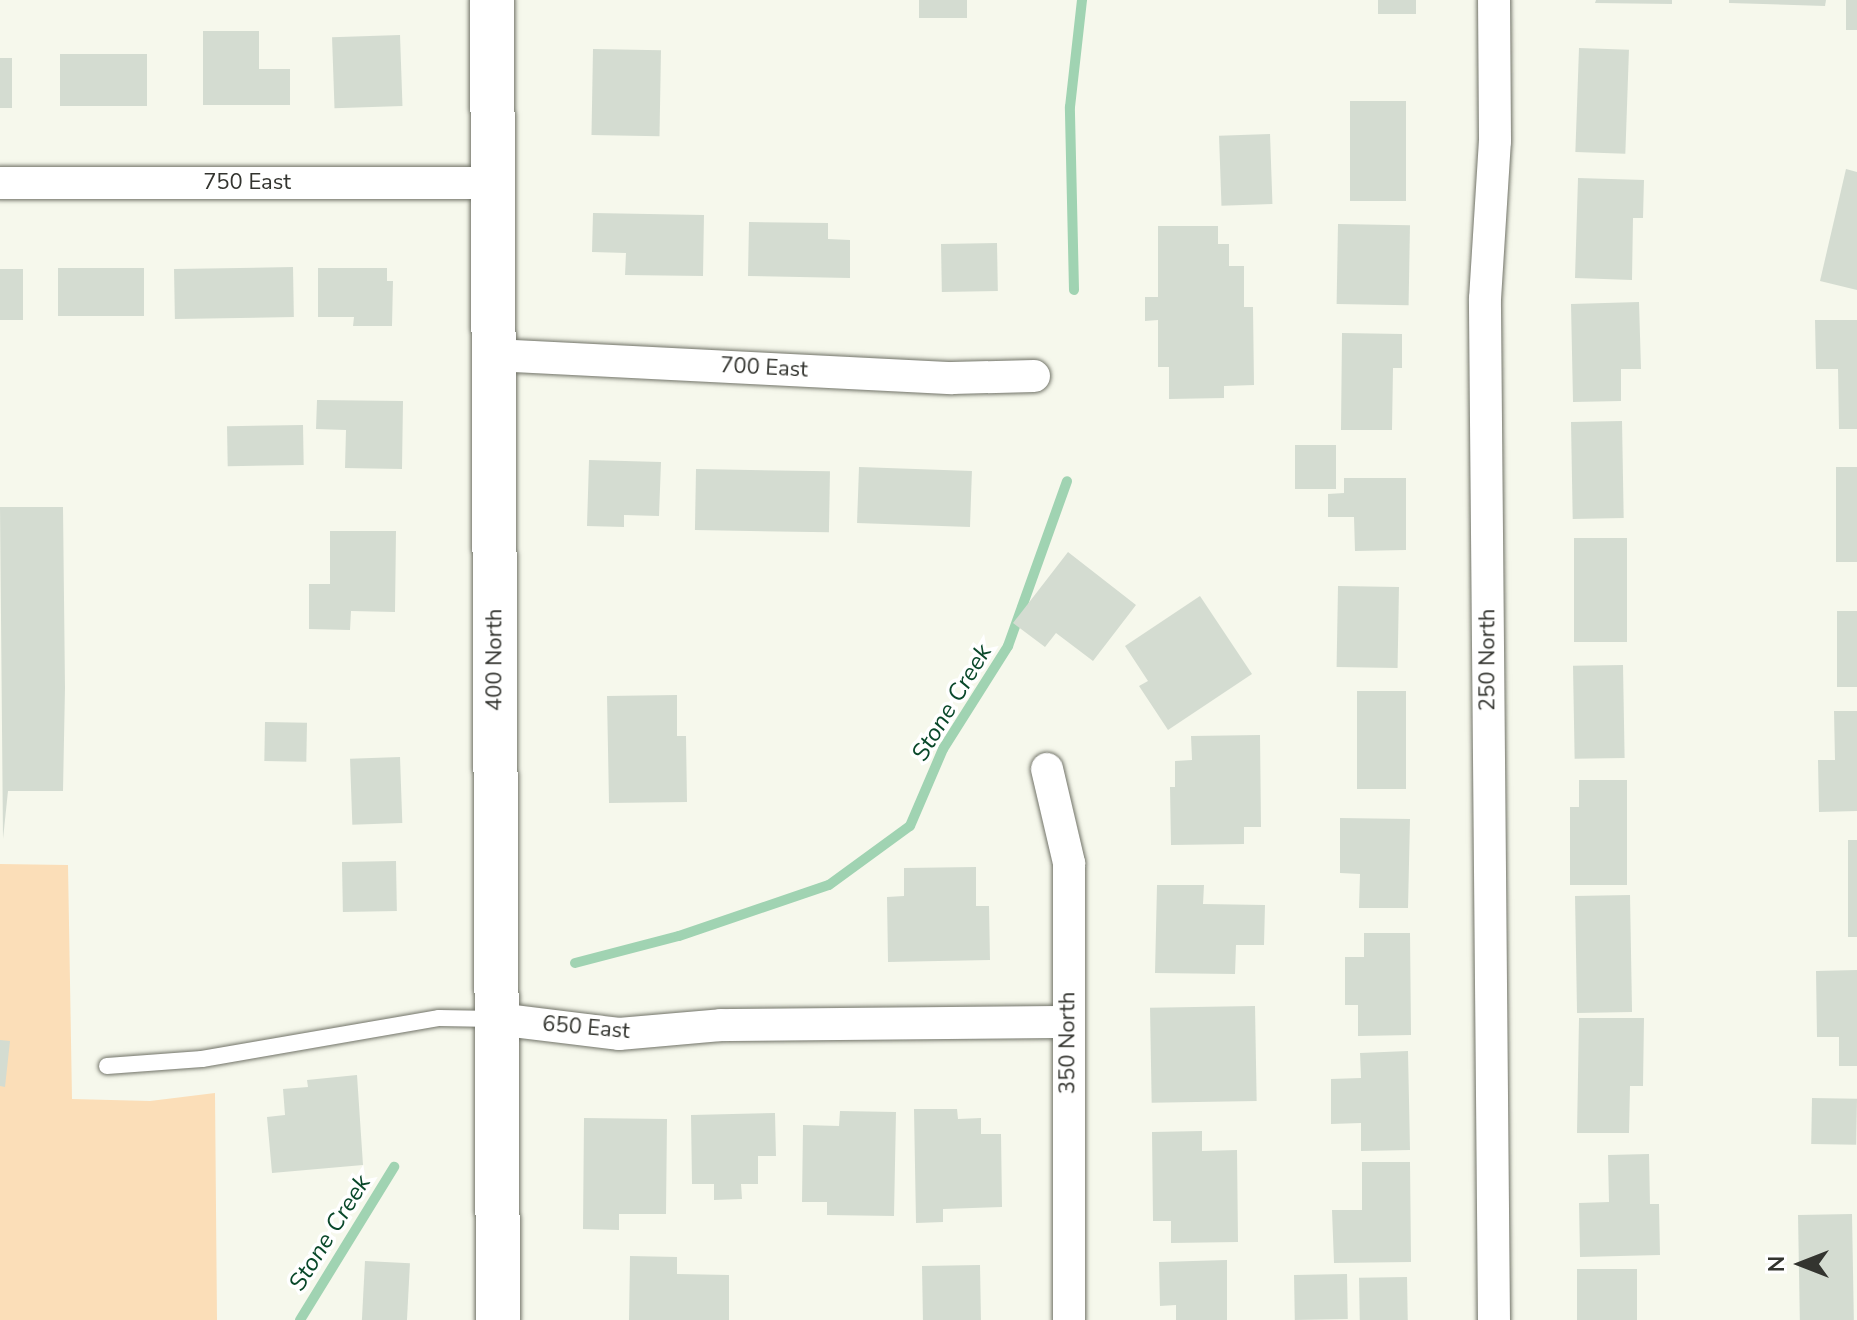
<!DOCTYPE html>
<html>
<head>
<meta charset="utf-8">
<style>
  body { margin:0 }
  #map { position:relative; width:1857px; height:1320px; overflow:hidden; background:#f6f8ec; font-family:"Nunito Sans",sans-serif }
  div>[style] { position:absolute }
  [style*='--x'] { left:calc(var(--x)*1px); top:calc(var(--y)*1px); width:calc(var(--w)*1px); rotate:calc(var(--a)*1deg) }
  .green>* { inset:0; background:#fbdeb8 }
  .stream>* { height:10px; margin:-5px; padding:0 5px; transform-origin:5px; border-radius:5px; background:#a0d3b2 }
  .building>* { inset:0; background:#d4dcd1; transform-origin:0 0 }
  .roads { filter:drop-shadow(0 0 2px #717368) drop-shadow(0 0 2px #717368) }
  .lane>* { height:16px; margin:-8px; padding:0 8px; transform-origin:8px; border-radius:8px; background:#fff }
  .street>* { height:32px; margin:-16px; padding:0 16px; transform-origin:16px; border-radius:16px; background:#fff }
  .secondary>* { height:44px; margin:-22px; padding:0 22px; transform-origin:22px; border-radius:22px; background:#fff }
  span { translate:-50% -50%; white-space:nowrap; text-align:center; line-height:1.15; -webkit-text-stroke:7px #fff; paint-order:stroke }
  .street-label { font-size:22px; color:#33342f }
  .water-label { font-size:24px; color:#09482a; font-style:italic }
  .north { position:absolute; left:1761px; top:1224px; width:80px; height:80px; -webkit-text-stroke:6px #fff; paint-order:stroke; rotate:270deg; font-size:22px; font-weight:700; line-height:32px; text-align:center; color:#33342f }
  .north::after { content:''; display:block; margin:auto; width:28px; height:36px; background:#33342f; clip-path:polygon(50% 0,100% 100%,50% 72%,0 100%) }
</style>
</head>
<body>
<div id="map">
  <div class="green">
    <i style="clip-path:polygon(0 864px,68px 865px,72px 1099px,150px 1101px,215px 1093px,217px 1320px,0 1320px)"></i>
  </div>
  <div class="stream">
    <i style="--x:1074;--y:290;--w:183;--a:-91.3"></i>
    <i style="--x:1070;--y:107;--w:108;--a:-83.6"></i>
    <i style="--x:575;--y:963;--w:107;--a:-14.6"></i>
    <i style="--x:679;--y:936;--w:158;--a:-18.8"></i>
    <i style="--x:829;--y:885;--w:100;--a:-36.1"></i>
    <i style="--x:910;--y:826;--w:84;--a:-66.8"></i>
    <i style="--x:943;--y:749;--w:122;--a:-57.7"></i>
    <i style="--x:1008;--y:646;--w:175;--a:-70.3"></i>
    <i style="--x:300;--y:1320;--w:180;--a:-58.4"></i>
  </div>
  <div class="building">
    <i style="left:919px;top:0;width:48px;height:18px"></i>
    <i style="left:1378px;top:0;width:38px;height:14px"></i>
    <i style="clip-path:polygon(1596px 0,1672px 0,1672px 4px,1595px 3px)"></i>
    <i style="clip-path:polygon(1729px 0,1826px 0,1825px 6px,1729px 3px)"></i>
    <i style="left:1846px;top:0;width:11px;height:30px"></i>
    <i style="clip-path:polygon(203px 31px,259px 31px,259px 69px,290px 69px,290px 105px,203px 105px)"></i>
    <i style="left:400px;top:35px;width:71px;height:68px;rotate:88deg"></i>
    <i style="left:1579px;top:48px;width:50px;height:104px;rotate:2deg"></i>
    <i style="left:593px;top:49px;width:68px;height:86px;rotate:1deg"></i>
    <i style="left:147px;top:54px;width:52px;height:87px;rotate:90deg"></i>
    <i style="left:0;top:58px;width:12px;height:50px"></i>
    <i style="left:1350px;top:101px;width:56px;height:100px"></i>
    <i style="left:1270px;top:134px;width:70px;height:51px;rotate:88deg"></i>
    <i style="clip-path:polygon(1846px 169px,1857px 172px,1857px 290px,1820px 281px)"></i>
    <i style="clip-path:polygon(1578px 178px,1644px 180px,1643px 218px,1633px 218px,1632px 280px,1575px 278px)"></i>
    <i style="clip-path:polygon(593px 213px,704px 215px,703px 276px,625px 275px,626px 253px,592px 252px)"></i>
    <i style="clip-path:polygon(749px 222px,828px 223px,828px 239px,850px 240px,850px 278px,748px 276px)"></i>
    <i style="left:1338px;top:224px;width:72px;height:80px;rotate:1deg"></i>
    <i style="clip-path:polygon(1158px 226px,1218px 226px,1218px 244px,1229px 244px,1229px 266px,1244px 266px,1244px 307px,1253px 307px,1254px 385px,1224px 386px,1224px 398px,1169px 399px,1169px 367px,1158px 367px,1158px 320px,1145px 321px,1145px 297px,1158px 297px)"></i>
    <i style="left:997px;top:243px;width:48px;height:56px;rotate:89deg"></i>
    <i style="left:293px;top:267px;width:50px;height:119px;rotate:89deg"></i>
    <i style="left:58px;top:268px;width:86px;height:48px"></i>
    <i style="clip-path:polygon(318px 268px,387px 268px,387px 281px,393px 281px,392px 326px,353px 326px,354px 317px,318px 317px)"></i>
    <i style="left:23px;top:269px;width:51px;height:23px;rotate:90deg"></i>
    <i style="clip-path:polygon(1639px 302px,1641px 369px,1621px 369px,1621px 401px,1573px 402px,1571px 304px)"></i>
    <i style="clip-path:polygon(1815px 320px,1857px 320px,1857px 429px,1839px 429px,1838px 369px,1816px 369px)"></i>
    <i style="clip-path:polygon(1342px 333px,1402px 334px,1402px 368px,1393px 368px,1392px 430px,1341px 430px)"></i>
    <i style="clip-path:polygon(317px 400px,403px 401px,402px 469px,345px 468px,346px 430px,316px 429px)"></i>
    <i style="left:1622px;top:421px;width:97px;height:51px;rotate:89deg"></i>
    <i style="left:303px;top:425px;width:40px;height:76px;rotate:89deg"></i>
    <i style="left:1336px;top:445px;width:44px;height:41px;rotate:90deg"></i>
    <i style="clip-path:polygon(589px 460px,661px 462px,659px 516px,624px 515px,624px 527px,587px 526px)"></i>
    <i style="left:859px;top:467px;width:113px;height:56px;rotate:2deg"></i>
    <i style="left:1836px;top:467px;width:21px;height:95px"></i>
    <i style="left:696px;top:469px;width:134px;height:61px;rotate:1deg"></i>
    <i style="clip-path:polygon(1344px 478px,1406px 478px,1406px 550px,1355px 551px,1354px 517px,1328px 517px,1328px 494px,1344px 493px)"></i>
    <i style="clip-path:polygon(0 507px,63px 507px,65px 688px,63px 791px,8px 791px,3px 839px)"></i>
    <i style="clip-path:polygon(330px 531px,396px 531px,395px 612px,351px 611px,350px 630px,309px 629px,309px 584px,330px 584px)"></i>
    <i style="left:1574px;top:538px;width:53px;height:104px"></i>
    <i style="clip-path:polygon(1068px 552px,1136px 605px,1093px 661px,1056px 633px,1045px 647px,1013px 623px)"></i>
    <i style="left:1338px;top:586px;width:61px;height:81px;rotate:1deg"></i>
    <i style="clip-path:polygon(1200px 596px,1252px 674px,1168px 730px,1139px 686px,1148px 681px,1125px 646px)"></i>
    <i style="left:1837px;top:611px;width:20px;height:76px"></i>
    <i style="left:1623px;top:665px;width:93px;height:50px;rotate:89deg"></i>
    <i style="left:1357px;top:691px;width:49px;height:98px"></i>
    <i style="clip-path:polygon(677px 695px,677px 736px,686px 736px,687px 802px,609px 803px,607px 696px)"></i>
    <i style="clip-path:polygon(1834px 711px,1857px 711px,1857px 811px,1819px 812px,1818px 760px,1835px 760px)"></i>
    <i style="left:265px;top:722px;width:42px;height:39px;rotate:1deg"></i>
    <i style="clip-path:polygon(1260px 735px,1261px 827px,1244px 827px,1244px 844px,1171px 845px,1170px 787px,1175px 787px,1175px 761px,1192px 760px,1191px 736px)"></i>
    <i style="left:400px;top:757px;width:66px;height:50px;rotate:88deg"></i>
    <i style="clip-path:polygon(1579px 780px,1627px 780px,1627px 885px,1570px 885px,1570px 807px,1579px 807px)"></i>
    <i style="clip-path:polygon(1340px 818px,1410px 819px,1408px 908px,1359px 908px,1360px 874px,1340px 873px)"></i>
    <i style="left:1848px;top:840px;width:9px;height:97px"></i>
    <i style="left:396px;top:861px;width:50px;height:54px;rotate:89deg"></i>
    <i style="clip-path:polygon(976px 867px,976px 906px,989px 906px,990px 960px,888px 962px,887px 897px,904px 896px,904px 868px)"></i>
    <i style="clip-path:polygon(1157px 885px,1204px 885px,1203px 904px,1265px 905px,1264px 945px,1236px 945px,1235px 974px,1155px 973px)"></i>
    <i style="left:1630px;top:895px;width:117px;height:55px;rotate:89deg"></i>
    <i style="clip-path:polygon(1364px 933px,1410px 933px,1411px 1035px,1358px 1036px,1358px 1005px,1345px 1005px,1345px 957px,1364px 957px)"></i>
    <i style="clip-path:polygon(1857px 970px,1857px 1066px,1839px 1066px,1839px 1037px,1817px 1037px,1816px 971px)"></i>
    <i style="left:1255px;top:1006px;width:95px;height:105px;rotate:89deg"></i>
    <i style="clip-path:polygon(1579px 1018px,1644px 1018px,1643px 1086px,1630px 1086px,1629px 1133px,1577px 1133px)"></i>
    <i style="clip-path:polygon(0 1040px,10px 1041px,5px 1087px,0 1086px)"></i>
    <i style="clip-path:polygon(1408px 1051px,1410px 1150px,1361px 1151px,1361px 1123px,1331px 1124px,1331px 1079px,1361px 1078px,1360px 1053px)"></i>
    <i style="clip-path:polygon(357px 1075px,363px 1165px,272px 1173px,267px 1117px,285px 1115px,283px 1089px,308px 1087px,307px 1080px)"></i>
    <i style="left:1812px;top:1098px;width:45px;height:46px;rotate:1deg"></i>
    <i style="clip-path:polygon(914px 1109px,957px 1109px,958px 1119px,981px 1118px,981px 1134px,1001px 1134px,1002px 1207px,943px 1209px,943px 1222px,916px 1223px)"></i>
    <i style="clip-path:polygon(840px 1111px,896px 1112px,894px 1216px,827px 1215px,827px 1202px,802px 1202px,803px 1125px,839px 1126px)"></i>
    <i style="clip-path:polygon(775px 1113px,776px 1156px,758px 1156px,758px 1184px,741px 1184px,742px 1199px,714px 1200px,714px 1184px,692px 1184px,691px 1115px)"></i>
    <i style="clip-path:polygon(584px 1118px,667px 1119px,666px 1214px,619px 1214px,619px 1230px,583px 1229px)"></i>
    <i style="clip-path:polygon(1202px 1131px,1202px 1151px,1237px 1150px,1238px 1242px,1171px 1243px,1171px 1221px,1153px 1221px,1152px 1132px)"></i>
    <i style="clip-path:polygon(1649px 1154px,1650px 1204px,1659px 1204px,1660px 1255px,1580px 1257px,1579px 1203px,1609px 1202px,1608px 1155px)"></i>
    <i style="clip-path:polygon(1362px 1162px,1410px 1162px,1411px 1262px,1334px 1263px,1332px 1210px,1362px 1210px)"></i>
    <i style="left:1852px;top:1214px;width:106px;height:54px;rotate:89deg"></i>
    <i style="clip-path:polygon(630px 1256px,677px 1257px,677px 1274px,729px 1275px,729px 1320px,629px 1320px)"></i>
    <i style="clip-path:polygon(1227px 1260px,1227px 1320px,1176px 1320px,1176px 1305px,1160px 1306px,1159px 1262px)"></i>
    <i style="left:365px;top:1261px;width:45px;height:59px;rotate:3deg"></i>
    <i style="left:980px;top:1265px;width:55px;height:58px;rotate:89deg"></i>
    <i style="left:1577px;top:1269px;width:60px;height:51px"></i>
    <i style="left:1347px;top:1274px;width:45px;height:53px;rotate:89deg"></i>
    <i style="left:1407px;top:1277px;width:43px;height:48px;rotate:89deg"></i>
  </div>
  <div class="roads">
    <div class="lane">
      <i style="--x:107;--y:1066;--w:95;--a:-4.2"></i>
      <i style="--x:202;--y:1059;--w:241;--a:-9.8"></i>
      <i style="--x:439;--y:1018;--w:56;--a:1"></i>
    </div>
    <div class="street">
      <i style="--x:0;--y:183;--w:493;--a:0"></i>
      <i style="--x:494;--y:355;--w:459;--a:2.9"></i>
      <i style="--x:952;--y:378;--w:82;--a:-1.4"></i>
      <i style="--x:1047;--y:769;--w:97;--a:76.8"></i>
      <i style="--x:1069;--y:863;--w:457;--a:90"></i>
      <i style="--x:497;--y:1019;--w:123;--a:7"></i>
      <i style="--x:619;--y:1034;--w:102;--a:-5"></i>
      <i style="--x:721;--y:1025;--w:347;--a:-0.5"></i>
      <i style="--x:1494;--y:1320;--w:1021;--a:-90.51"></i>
      <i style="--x:1485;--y:299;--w:158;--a:-86.4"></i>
      <i style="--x:1495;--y:141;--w:141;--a:-90.4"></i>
    </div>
    <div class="secondary">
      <i style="--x:492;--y:0;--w:1320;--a:89.74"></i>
    </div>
  </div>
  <div class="street-label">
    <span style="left:247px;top:183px">750 East</span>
    <span style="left:764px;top:368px;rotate:3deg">700 East</span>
    <span style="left:495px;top:660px;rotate:-90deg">400 North</span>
    <span style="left:1488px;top:660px;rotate:-90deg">250 North</span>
    <span style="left:586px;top:1028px;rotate:5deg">650 East</span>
    <span style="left:1068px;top:1043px;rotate:-90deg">350 North</span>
  </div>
  <div class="water-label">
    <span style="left:952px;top:703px;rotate:-59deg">Stone Creek</span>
    <span style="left:330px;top:1233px;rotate:-58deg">Stone Creek</span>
  </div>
  <div class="north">N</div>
</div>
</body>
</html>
